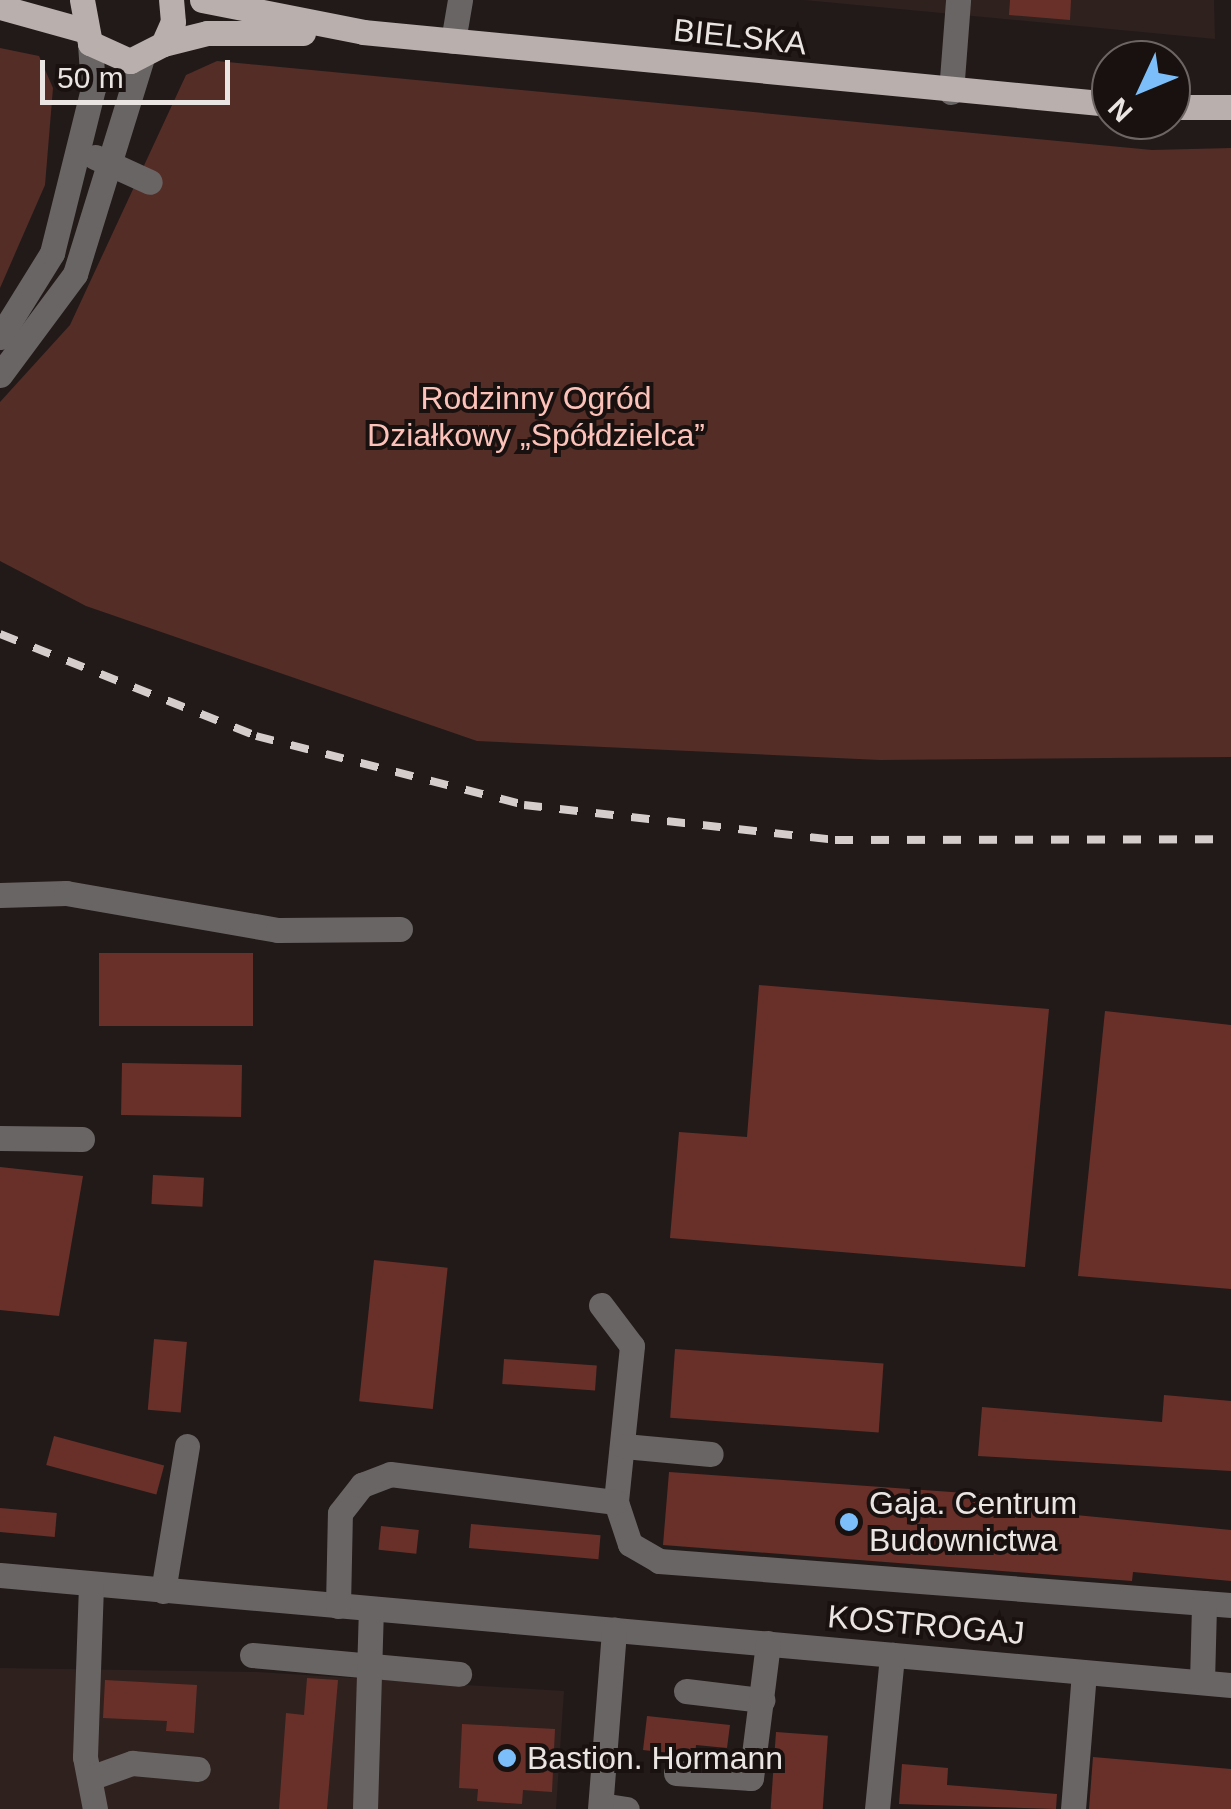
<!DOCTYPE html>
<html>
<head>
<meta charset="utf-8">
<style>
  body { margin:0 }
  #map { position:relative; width:1231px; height:1809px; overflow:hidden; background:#221a19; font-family:Arial,sans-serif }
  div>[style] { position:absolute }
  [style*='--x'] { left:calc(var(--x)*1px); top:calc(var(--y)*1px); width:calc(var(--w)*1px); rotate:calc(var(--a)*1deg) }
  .built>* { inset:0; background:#2f211e }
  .green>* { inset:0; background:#542d27 }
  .building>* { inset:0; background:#693029; transform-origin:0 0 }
  .minor>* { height:25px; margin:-12.5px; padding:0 12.5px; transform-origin:12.5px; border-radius:12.5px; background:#6a6565 }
  .major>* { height:25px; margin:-12.5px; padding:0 12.5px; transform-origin:12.5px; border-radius:12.5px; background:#b9b0ae }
  .rail>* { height:8px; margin-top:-4px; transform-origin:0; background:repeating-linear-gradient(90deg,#d4cdcc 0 18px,transparent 0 36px) }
  .dots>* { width:28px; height:28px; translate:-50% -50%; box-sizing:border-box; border:5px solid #191110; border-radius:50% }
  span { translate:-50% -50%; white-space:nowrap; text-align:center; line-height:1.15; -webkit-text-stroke:8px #191110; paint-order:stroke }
  .street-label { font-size:32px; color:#eae4e3 }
  .park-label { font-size:32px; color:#fcc2b9 }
  .poi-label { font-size:32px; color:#eae4e3 }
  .left { translate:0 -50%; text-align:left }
  .north { position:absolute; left:1091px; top:40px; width:100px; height:100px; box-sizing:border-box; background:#191110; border:2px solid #6d6564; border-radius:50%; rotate:226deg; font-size:28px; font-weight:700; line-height:40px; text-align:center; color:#eae4e3 }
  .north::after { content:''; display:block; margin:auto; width:35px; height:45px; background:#7bbef9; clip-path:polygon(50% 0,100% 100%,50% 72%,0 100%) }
  .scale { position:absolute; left:40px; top:60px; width:190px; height:45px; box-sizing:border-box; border:5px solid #eae4e3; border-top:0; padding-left:12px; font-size:30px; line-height:35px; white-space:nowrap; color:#eae4e3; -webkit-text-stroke:8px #191110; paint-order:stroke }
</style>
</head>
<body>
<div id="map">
  <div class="built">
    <i style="clip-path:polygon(804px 0,1214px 0,1215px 39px)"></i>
    <i style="clip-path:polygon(0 1668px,258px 1672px,564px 1691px,556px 1809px,0 1809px)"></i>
  </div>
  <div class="green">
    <i style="clip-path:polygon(0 48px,39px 56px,53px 88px,45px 185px,0 288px)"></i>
    <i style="clip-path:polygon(217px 61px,1152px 150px,1231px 148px,1231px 757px,880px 760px,477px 741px,86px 606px,0 561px,0 402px,70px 325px,186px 75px)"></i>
  </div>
  <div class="building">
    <i style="clip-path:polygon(1010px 0,1071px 0,1070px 20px,1009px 15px)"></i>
    <i style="left:99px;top:953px;width:154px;height:73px"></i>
    <i style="clip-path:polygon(759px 985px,1049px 1009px,1025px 1267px,670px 1238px,679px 1132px,747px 1137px)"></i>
    <i style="clip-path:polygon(1105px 1011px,1231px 1025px,1231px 1289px,1078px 1276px)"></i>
    <i style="left:122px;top:1063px;width:120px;height:52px;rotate:1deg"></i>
    <i style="clip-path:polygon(0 1167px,83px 1176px,59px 1316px,0 1310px)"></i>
    <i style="left:153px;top:1175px;width:51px;height:29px;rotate:3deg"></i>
    <i style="left:374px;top:1260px;width:74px;height:142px;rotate:6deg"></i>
    <i style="left:154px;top:1339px;width:33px;height:71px;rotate:5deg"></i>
    <i style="left:675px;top:1349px;width:209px;height:69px;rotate:4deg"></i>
    <i style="left:504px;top:1359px;width:93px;height:25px;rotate:4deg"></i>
    <i style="clip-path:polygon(1164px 1395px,1231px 1401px,1231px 1471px,978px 1456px,982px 1407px,1162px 1422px)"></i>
    <i style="left:54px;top:1436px;width:114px;height:30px;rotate:15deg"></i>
    <i style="clip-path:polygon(669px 1472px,1035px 1498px,1034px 1511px,1231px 1530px,1231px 1581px,1133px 1572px,1132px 1581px,663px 1545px)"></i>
    <i style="left:0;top:1508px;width:57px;height:24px;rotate:5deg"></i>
    <i style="left:471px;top:1524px;width:130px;height:24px;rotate:5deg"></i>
    <i style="left:381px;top:1526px;width:38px;height:24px;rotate:6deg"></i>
    <i style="clip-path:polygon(307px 1678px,338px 1680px,327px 1809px,279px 1809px,286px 1713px,304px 1715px)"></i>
    <i style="clip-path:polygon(105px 1680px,197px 1685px,194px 1733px,166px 1731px,167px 1721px,103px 1718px)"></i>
    <i style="clip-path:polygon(647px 1716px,730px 1725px,727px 1748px,696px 1745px,695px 1756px,643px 1750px)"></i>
    <i style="clip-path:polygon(462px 1724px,555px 1729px,552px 1792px,523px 1790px,522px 1804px,477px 1801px,478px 1789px,459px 1788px)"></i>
    <i style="left:776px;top:1732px;width:52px;height:77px;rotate:4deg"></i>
    <i style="clip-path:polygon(1093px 1757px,1231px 1769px,1231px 1809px,1089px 1809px)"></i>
    <i style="clip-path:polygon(902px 1764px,948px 1768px,947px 1785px,1057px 1794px,1056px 1809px,899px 1804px)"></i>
  </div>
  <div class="minor">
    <i style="--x:453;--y:41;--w:42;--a:-80.3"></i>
    <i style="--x:951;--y:92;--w:92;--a:-85.6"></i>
    <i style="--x:95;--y:157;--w:60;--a:24.4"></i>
    <i style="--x:0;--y:337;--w:99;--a:-58.2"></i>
    <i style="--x:52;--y:253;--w:170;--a:-76"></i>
    <i style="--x:93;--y:88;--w:45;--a:-93.8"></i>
    <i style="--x:0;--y:375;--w:126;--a:-53.4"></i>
    <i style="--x:75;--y:274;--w:226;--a:-72.8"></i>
    <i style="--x:0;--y:895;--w:66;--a:-1.7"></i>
    <i style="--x:66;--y:893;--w:215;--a:9.9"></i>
    <i style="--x:278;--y:930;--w:122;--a:-0.5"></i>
    <i style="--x:0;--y:1138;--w:82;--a:0.7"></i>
    <i style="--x:601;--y:1305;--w:51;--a:52.9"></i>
    <i style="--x:632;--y:1346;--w:157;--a:95.9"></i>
    <i style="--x:616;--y:1502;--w:44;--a:71.6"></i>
    <i style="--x:630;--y:1544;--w:34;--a:30"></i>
    <i style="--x:659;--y:1561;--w:574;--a:4.4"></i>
    <i style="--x:624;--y:1446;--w:87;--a:5.3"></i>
    <i style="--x:0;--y:1575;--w:1236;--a:5.11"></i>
    <i style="--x:91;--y:1585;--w:172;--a:92"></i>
    <i style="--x:85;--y:1757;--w:53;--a:79.1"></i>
    <i style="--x:163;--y:1591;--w:147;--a:-80.6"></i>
    <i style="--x:338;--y:1606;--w:93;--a:-88.8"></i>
    <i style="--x:340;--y:1513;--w:36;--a:-52"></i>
    <i style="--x:362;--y:1485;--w:30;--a:-21"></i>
    <i style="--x:390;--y:1474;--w:228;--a:7.1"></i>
    <i style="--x:252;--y:1655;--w:208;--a:5.2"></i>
    <i style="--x:1202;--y:1682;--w:79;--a:-88.5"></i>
    <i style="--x:686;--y:1691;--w:77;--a:6.8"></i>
    <i style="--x:676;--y:1773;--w:75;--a:3.8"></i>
    <i style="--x:751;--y:1778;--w:136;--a:-82.8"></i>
    <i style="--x:90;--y:1778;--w:45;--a:-19.7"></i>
    <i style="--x:132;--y:1763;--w:66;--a:5.2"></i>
    <i style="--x:601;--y:1805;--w:26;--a:9"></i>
    <i style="--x:365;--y:1809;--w:200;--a:-88.3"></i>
    <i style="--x:600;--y:1809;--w:180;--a:-85.5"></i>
    <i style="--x:877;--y:1809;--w:155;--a:-84.4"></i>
    <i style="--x:1073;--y:1809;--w:137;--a:-85.4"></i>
  </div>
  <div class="major">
    <i style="--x:82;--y:0;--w:44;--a:79.5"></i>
    <i style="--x:90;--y:43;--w:44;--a:24.2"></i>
    <i style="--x:130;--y:61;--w:37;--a:-27"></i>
    <i style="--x:163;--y:44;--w:24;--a:-66"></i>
    <i style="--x:173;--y:22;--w:22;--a:-95"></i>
    <i style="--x:202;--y:0;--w:164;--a:11.2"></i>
    <i style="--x:363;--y:32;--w:751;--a:5.5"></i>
    <i style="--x:0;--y:7;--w:86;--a:15.5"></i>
    <i style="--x:163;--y:44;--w:45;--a:-14"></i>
    <i style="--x:207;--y:33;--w:96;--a:0"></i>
    <i style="--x:1171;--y:107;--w:60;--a:0"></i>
  </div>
  <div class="rail">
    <i style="--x:0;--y:634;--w:276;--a:21.7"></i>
    <i style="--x:256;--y:736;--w:277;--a:14.4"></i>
    <i style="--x:524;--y:805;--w:313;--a:6.4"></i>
    <i style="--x:835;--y:840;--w:396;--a:-0.1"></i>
  </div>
  <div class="dots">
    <i style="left:849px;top:1522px;background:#7bbef9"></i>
    <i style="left:507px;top:1758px;background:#7bbef9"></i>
  </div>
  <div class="street-label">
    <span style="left:740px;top:37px;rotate:6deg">BIELSKA</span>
    <span style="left:926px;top:1625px;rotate:5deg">KOSTROGAJ</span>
  </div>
  <div class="park-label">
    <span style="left:536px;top:417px">Rodzinny Ogród<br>Działkowy „Spółdzielca”</span>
  </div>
  <div class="poi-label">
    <span class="left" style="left:869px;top:1522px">Gaja. Centrum<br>Budownictwa</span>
    <span class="left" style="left:527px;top:1758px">Bastion. Hormann</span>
  </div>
  <div class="north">N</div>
  <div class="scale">50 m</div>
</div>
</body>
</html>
